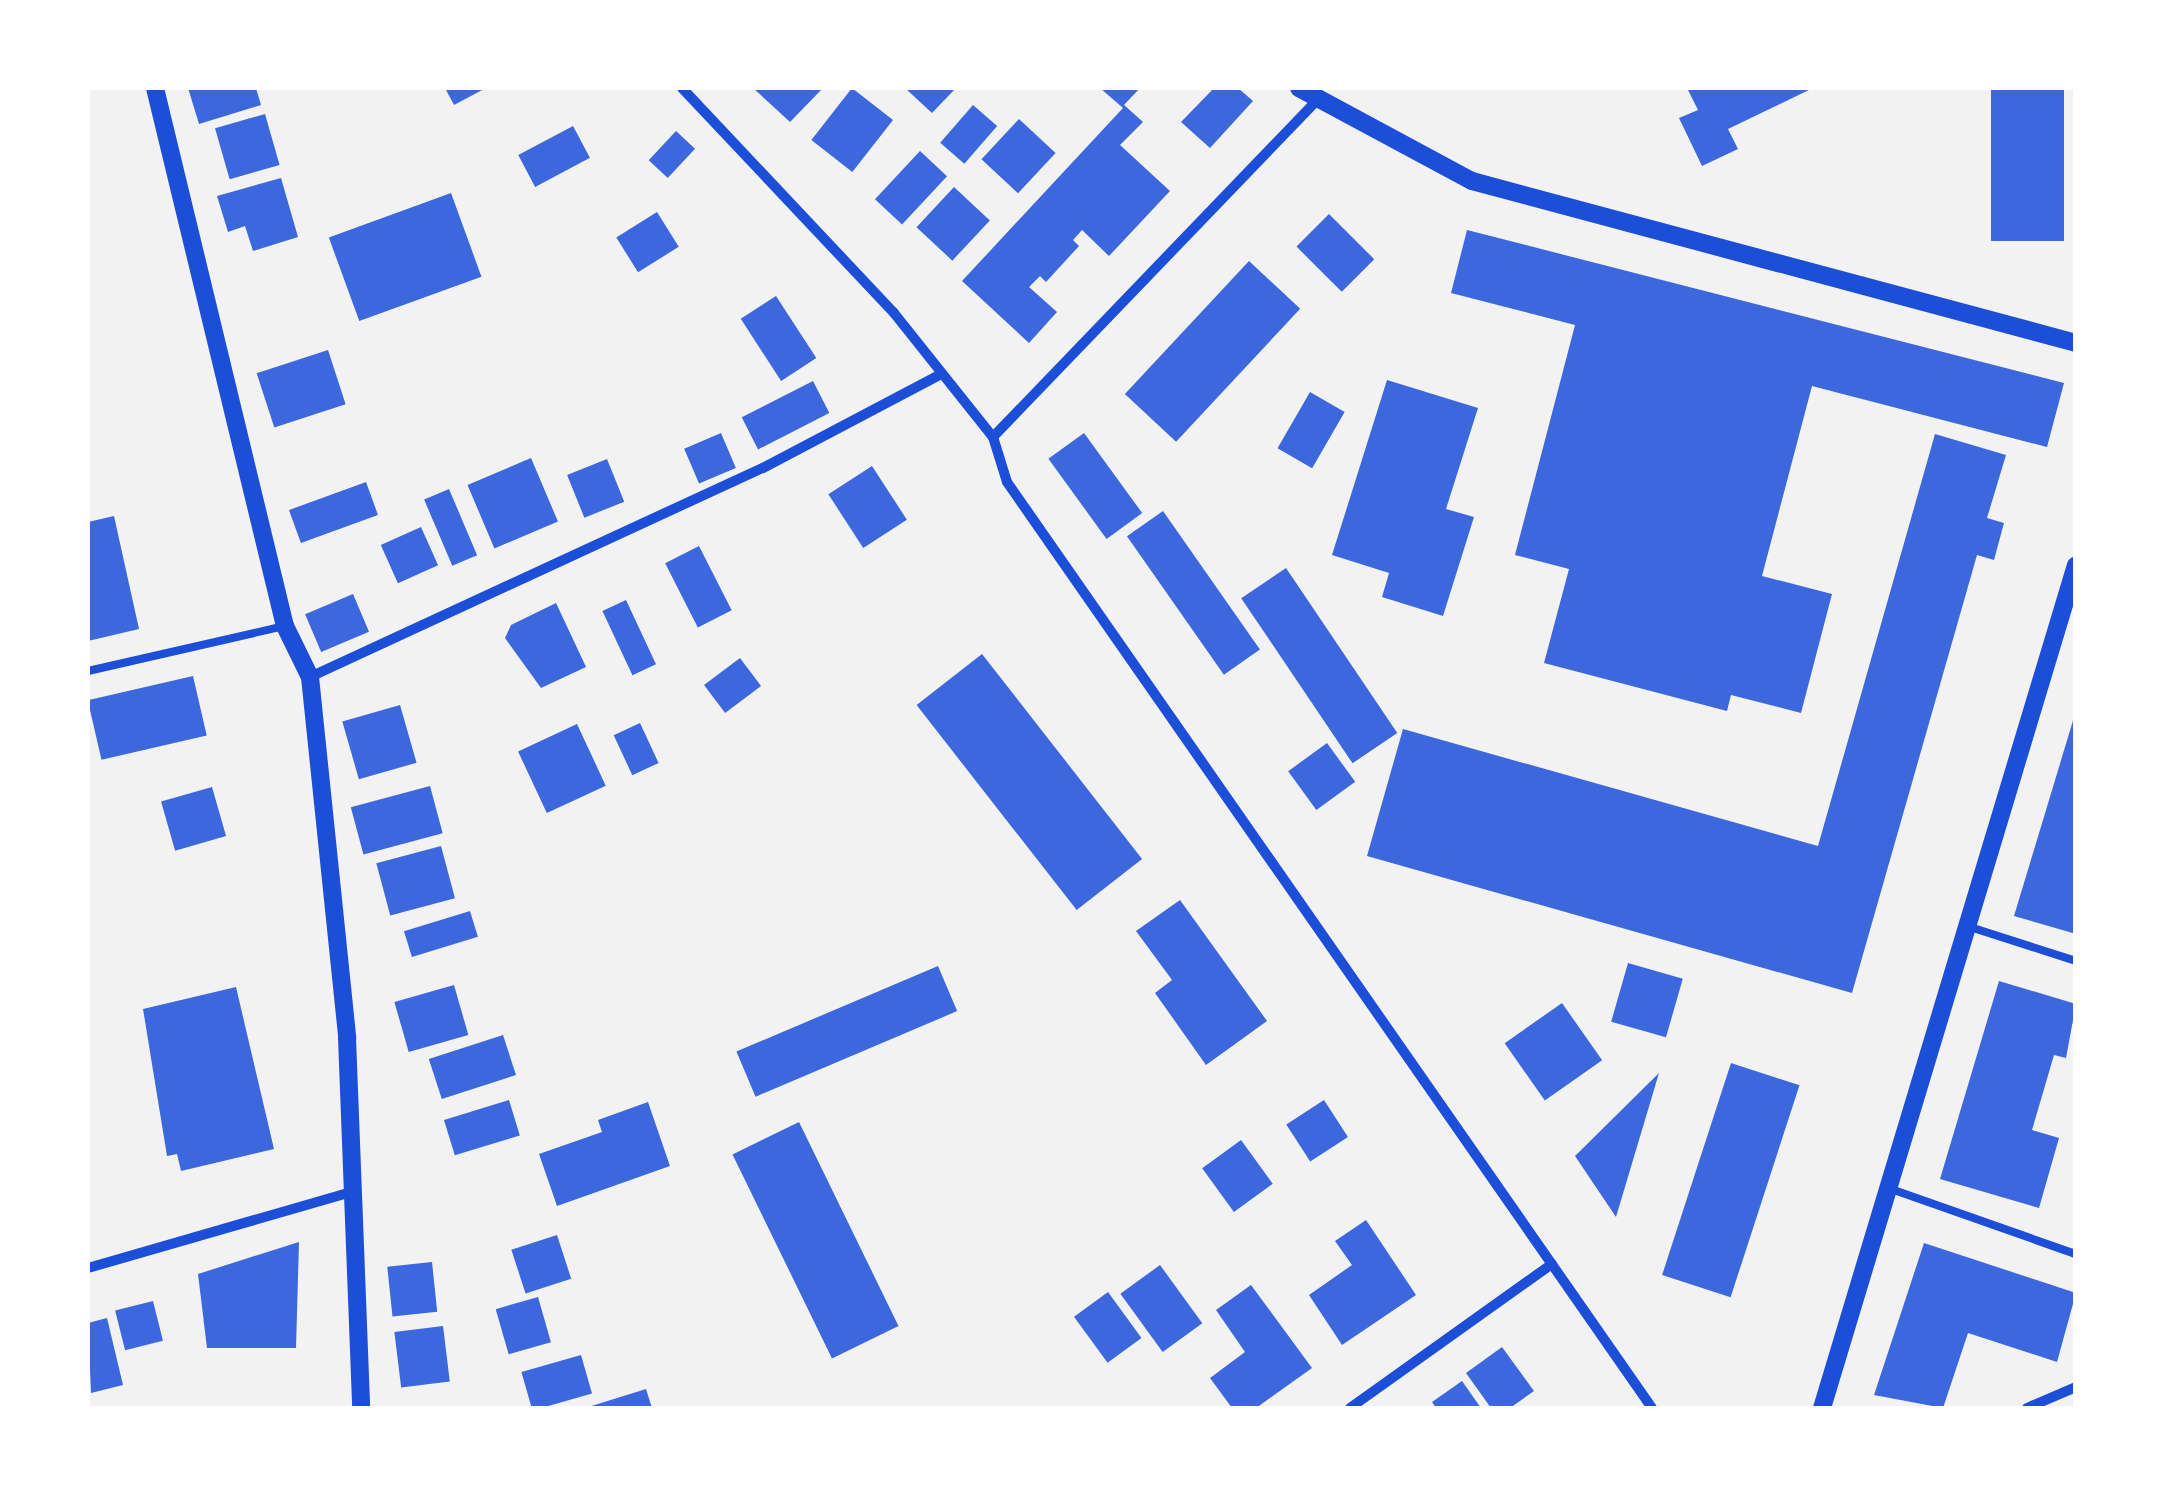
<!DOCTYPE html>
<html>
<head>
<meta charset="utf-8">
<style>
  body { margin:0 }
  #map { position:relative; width:2163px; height:1496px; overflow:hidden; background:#f2f2f2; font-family:Commissioner,sans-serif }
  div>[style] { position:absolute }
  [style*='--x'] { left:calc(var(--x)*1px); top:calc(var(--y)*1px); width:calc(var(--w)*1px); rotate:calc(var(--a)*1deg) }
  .building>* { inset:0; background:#3d67dc; transform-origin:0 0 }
  .service>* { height:8px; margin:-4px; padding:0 4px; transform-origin:4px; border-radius:4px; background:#1d4ed8 }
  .minor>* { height:10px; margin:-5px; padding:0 5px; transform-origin:5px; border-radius:5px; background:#1d4ed8 }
  .tertiary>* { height:18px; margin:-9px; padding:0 9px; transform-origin:9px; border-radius:9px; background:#1d4ed8 }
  span { translate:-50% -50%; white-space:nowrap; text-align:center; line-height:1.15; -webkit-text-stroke:8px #fff; paint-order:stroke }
  .frame { position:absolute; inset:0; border:90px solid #fff; pointer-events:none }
</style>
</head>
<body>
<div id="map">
  <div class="building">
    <i style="clip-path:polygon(188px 88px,256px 88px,261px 105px,199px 124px)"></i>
    <i style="clip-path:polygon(445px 88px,486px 88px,454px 105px)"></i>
    <i style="clip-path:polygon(753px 88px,823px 88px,790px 122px)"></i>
    <i style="left:852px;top:88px;width:52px;height:66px;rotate:38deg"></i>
    <i style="clip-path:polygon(905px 88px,956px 88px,932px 113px)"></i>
    <i style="clip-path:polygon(1100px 88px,1140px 88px,1124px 105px,1143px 122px,1120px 145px,1170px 191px,1109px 256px,1082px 230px,1073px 240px,1079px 246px,1046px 282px,1040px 276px,1029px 287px,1057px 312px,1029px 343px,962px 281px,1123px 108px)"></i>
    <i style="clip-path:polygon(1214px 88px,1238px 88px,1253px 101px,1210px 148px,1181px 122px)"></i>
    <i style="clip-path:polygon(1687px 88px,1813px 88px,1728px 129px,1738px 149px,1702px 166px,1679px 118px,1698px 110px)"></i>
    <i style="left:1991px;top:88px;width:73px;height:153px"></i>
    <i style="left:973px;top:105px;width:32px;height:50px;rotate:41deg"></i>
    <i style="left:265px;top:114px;width:53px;height:52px;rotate:74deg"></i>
    <i style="left:1019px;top:119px;width:50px;height:55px;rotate:43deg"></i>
    <i style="left:573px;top:126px;width:36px;height:62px;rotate:62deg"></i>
    <i style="left:676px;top:131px;width:26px;height:40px;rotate:43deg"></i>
    <i style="left:920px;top:151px;width:37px;height:66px;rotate:43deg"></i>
    <i style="clip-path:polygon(281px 178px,298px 237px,253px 251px,245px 226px,228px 232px,217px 196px)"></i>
    <i style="left:954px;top:187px;width:49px;height:55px;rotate:43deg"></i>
    <i style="left:451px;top:193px;width:89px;height:130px;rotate:70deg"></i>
    <i style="left:657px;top:212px;width:41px;height:48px;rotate:58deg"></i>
    <i style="left:1329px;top:214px;width:64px;height:46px;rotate:45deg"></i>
    <i style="clip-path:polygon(1467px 230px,2064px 383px,2047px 447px,1812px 386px,1762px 576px,1832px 594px,1801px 713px,1731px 695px,1727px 711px,1544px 663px,1569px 569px,1515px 555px,1575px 325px,1451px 293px)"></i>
    <i style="left:1249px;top:261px;width:70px;height:182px;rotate:43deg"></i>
    <i style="left:776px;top:296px;width:74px;height:42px;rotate:57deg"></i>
    <i style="left:328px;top:350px;width:57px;height:75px;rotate:72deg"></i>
    <i style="clip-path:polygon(1387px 380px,1478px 408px,1446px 509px,1474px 517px,1443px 616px,1382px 597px,1389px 573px,1332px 555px)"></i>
    <i style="left:813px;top:381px;width:36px;height:80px;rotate:63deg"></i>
    <i style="left:1310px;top:392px;width:40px;height:65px;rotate:30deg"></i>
    <i style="left:721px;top:433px;width:38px;height:40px;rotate:67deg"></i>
    <i style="left:1084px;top:433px;width:99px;height:44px;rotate:54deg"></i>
    <i style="clip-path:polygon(1935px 434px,2006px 455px,1987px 518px,2004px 523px,1994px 560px,1977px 555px,1852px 993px,1367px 856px,1403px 729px,1818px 846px)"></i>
    <i style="left:531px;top:458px;width:69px;height:69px;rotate:67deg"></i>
    <i style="left:607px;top:459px;width:46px;height:43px;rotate:68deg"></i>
    <i style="left:872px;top:466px;width:64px;height:52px;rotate:57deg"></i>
    <i style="left:366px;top:482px;width:35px;height:82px;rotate:70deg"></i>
    <i style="left:449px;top:489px;width:72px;height:27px;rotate:67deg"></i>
    <i style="left:1163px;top:511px;width:169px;height:44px;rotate:55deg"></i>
    <i style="clip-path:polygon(114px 516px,139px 629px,88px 641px,88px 522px)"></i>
    <i style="left:421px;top:527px;width:42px;height:44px;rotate:66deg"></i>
    <i style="left:699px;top:546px;width:72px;height:38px;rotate:63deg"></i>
    <i style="left:1286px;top:568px;width:199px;height:54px;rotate:56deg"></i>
    <i style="left:353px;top:594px;width:41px;height:52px;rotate:67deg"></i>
    <i style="left:626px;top:600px;width:71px;height:26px;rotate:65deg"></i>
    <i style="clip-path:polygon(556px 603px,586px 667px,541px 688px,505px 638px,511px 625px)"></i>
    <i style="left:982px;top:654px;width:260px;height:83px;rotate:52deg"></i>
    <i style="left:740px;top:658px;width:35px;height:45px;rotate:53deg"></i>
    <i style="left:193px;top:676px;width:61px;height:108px;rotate:77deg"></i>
    <i style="left:400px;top:705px;width:60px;height:60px;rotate:74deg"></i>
    <i style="clip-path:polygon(2075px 714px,2076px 714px,2076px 934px,2014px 916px)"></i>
    <i style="left:640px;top:723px;width:44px;height:29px;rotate:65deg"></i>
    <i style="left:577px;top:724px;width:68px;height:65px;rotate:65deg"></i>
    <i style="left:1327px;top:743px;width:48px;height:48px;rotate:54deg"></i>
    <i style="left:430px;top:786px;width:49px;height:82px;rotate:75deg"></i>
    <i style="left:212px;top:787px;width:51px;height:53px;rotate:74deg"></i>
    <i style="left:441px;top:846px;width:54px;height:67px;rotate:75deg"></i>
    <i style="clip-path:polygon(1180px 900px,1267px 1021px,1206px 1065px,1155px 993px,1172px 980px,1136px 931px)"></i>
    <i style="left:470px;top:911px;width:27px;height:69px;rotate:73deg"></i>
    <i style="left:1628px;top:963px;width:57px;height:61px;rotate:16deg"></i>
    <i style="left:938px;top:966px;width:49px;height:219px;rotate:67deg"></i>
    <i style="clip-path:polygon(1999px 981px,2076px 1004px,2066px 1058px,2054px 1055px,2032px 1130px,2059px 1138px,2039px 1208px,1940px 1179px)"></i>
    <i style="left:454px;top:985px;width:52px;height:62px;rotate:74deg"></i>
    <i style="clip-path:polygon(236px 987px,274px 1149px,181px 1171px,177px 1154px,167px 1156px,143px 1009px)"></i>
    <i style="left:1562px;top:1003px;width:70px;height:70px;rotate:55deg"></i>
    <i style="left:503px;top:1035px;width:42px;height:78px;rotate:72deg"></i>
    <i style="left:1731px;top:1063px;width:72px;height:223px;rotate:18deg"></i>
    <i style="clip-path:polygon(1659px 1073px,1616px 1217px,1575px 1156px)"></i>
    <i style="left:509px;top:1100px;width:37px;height:68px;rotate:73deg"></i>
    <i style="left:1324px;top:1100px;width:44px;height:45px;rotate:57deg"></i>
    <i style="clip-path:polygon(648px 1102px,670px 1166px,557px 1206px,539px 1154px,602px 1132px,598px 1120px)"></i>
    <i style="left:799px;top:1122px;width:227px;height:74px;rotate:64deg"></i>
    <i style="left:1241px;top:1140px;width:54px;height:48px;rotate:54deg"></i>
    <i style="clip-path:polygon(1366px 1220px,1416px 1295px,1342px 1345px,1309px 1295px,1352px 1265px,1335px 1241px)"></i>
    <i style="left:557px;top:1235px;width:46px;height:48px;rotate:72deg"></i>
    <i style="clip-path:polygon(299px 1242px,296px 1348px,207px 1348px,198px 1274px)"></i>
    <i style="clip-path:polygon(1924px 1243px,2076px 1293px,2057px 1362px,1968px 1333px,1943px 1408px,1874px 1395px)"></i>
    <i style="left:432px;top:1262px;width:50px;height:45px;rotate:84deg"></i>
    <i style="left:1160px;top:1265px;width:72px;height:49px;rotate:54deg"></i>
    <i style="clip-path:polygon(1251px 1285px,1312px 1368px,1256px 1408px,1232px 1408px,1210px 1378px,1245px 1352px,1216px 1310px)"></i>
    <i style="left:1108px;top:1292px;width:57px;height:42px;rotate:54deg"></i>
    <i style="left:538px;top:1297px;width:47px;height:44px;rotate:74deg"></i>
    <i style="left:153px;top:1301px;width:41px;height:39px;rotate:76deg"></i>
    <i style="clip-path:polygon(107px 1318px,123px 1385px,91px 1393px,88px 1323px)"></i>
    <i style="left:443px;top:1326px;width:56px;height:49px;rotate:83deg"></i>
    <i style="clip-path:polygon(1502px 1347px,1534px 1391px,1510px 1408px,1491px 1408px,1466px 1373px)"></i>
    <i style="left:581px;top:1355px;width:40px;height:62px;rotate:74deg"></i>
    <i style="clip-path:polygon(1462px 1381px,1481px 1408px,1436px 1408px,1432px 1402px)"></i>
    <i style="clip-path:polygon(646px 1389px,652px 1408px,585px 1408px)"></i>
  </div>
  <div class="service">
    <i style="--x:88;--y:671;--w:202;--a:-12.9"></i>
    <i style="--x:1970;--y:927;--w:111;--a:17.8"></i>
    <i style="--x:1891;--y:1189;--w:196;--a:19.4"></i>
  </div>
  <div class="minor">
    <i style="--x:682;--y:88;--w:309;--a:46.7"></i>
    <i style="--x:894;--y:313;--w:159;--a:51.4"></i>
    <i style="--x:993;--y:437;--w:47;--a:72.7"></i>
    <i style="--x:1007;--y:482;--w:1128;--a:55.14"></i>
    <i style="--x:993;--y:437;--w:469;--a:-46.1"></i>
    <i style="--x:310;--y:677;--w:499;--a:-24.8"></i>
    <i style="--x:763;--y:468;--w:201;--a:-27.8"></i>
    <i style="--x:88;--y:1268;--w:275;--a:-16.1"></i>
    <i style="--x:1350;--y:1408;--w:248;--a:-35.5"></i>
    <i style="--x:2027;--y:1408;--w:53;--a:-23.2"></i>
  </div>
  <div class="tertiary">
    <i style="--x:155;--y:88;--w:553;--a:76.42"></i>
    <i style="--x:285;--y:626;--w:57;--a:63.9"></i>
    <i style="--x:310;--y:677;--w:363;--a:84.1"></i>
    <i style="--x:347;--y:1038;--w:370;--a:87.8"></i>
    <i style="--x:1299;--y:88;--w:196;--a:28.3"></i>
    <i style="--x:1472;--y:181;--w:625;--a:15.01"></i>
    <i style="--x:1822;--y:1408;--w:880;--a:-73.23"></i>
  </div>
  <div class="frame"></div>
</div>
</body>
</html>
